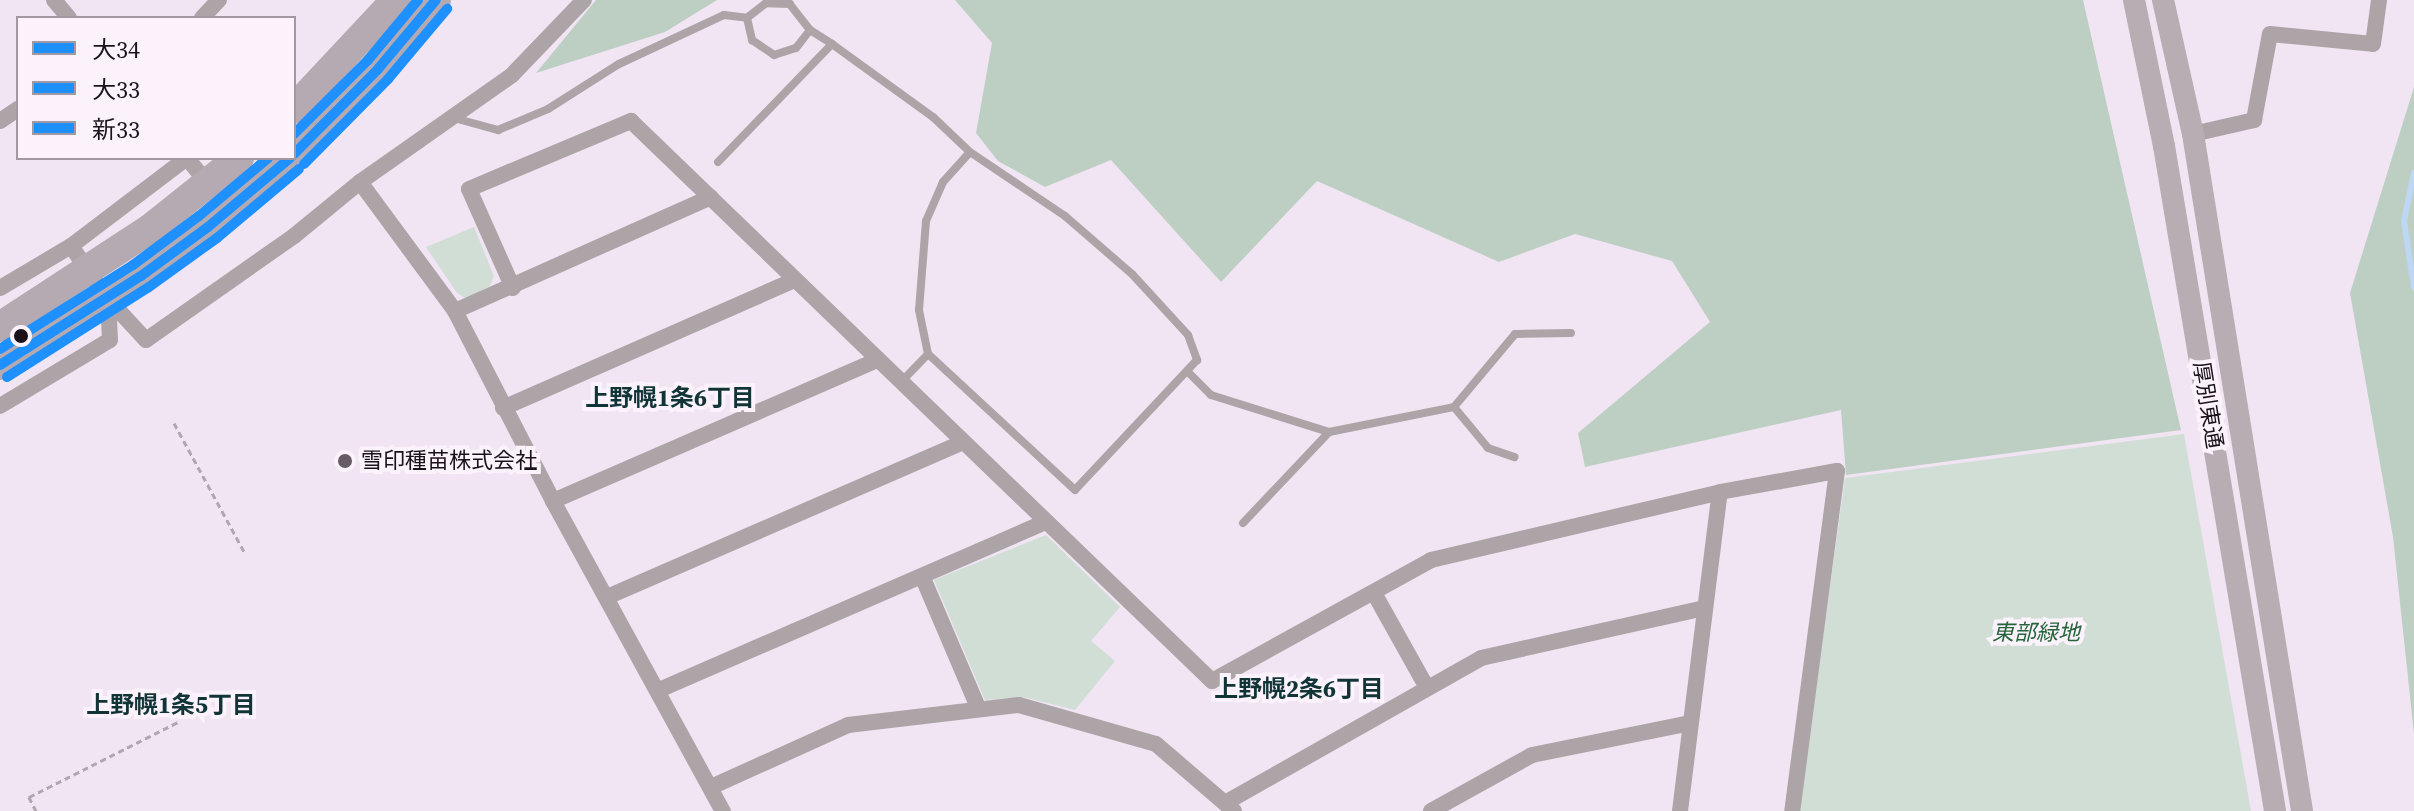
<!DOCTYPE html>
<html>
<head>
<meta charset="utf-8">
<style>
  body { margin:0 }
  #map { position:relative; width:2414px; height:811px; overflow:hidden; background:#f1e5f4; font-family:"Source Serif 4","Noto Sans JP",serif }
  div>[style] { position:absolute }
  [style*='--x'] { left:calc(var(--x)*1px); top:calc(var(--y)*1px); width:calc(var(--w)*1px); rotate:calc(var(--a)*1deg) }
  .green>* { inset:0; background:#d0ded5 }
  .forest>* { inset:0; background:#bdcfc3 }
  .stream>* { height:6px; margin:-3px; padding:0 3px; transform-origin:3px; border-radius:3px; background:#bdd7f4 }
  .path>* { height:3px; margin-top:-1.5px; transform-origin:0; background:repeating-linear-gradient(90deg,#b0a6ad 0 6px,transparent 0 10px) }
  .lane>* { height:8px; margin:-4px; padding:0 4px; transform-origin:4px; border-radius:4px; background:#ada4a7 }
  .street>* { height:16px; margin:-8px; padding:0 8px; transform-origin:8px; border-radius:8px; background:#ada4a7 }
  .secondary>* { height:22px; margin:-11px; padding:0 11px; transform-origin:11px; border-radius:11px; background:#b8adb3 }
  .highway>* { height:30px; margin:-15px; padding:0 15px; transform-origin:15px; border-radius:15px; background:#b6aab2 }
  .bus-1>* { height:10px; margin:-5px; padding:0 5px; transform-origin:5px; border-radius:5px; background:#1e90ff }
  .bus-2>* { height:10px; margin:-5px; padding:0 5px; transform-origin:5px; border-radius:5px; background:#1e90ff }
  .bus-3>* { height:10px; margin:-5px; padding:0 5px; transform-origin:5px; border-radius:5px; background:#1e90ff }
  .dots>* { width:22px; height:22px; translate:-50% -50%; box-sizing:border-box; border:4px solid #fbf2fc; border-radius:50% }
  span { translate:-50% -50%; white-space:nowrap; text-align:center; line-height:1.15; -webkit-text-stroke:8px #fbf2fc; paint-order:stroke }
  .street-label { font-size:22px; color:#19121b }
  .poi-label { font-size:22px; color:#19121b }
  .left { translate:0 -50%; text-align:left }
  .park-label { font-size:22px; color:#256539; font-style:italic }
  .neighbourhood-label { font-size:24px; color:#113437; font-weight:700 }
  .legend { position:absolute; left:16px; top:16px; width:280px; height:144px; box-sizing:border-box; background:#fbf2fc; border:2px solid #a198a2; margin:0; padding:10px 14px; list-style:none; font-size:24px; color:#19121b }
  .legend li { display:flex; align-items:center; gap:16px; height:40px }
  .legend b { width:40px; border:2px solid #a198a2 }
</style>
</head>
<body>
<div id="map">
  <div class="green">
    <i style="clip-path:polygon(474px 227px,494px 276px,490px 286px,467px 299px,457px 293px,426px 247px)"></i>
    <i style="clip-path:polygon(2184px 434px,2251px 811px,1799px 811px,1845px 478px)"></i>
    <i style="clip-path:polygon(1046px 535px,1120px 607px,1091px 641px,1115px 661px,1075px 710px,1023px 697px,985px 700px,934px 580px)"></i>
  </div>
  <div class="forest">
    <i style="clip-path:polygon(596px 0,717px 0,665px 32px,536px 73px)"></i>
    <i style="clip-path:polygon(955px 0,2083px 0,2181px 430px,1846px 475px,1841px 410px,1585px 467px,1578px 433px,1710px 322px,1672px 261px,1575px 234px,1499px 262px,1317px 181px,1221px 282px,1111px 160px,1045px 187px,998px 161px,976px 133px,992px 43px)"></i>
    <i style="clip-path:polygon(2414px 87px,2414px 734px,2393px 537px,2350px 293px)"></i>
  </div>
  <div class="stream">
    <i style="--x:2414;--y:173;--w:49;--a:101.8"></i>
    <i style="--x:2404;--y:221;--w:67;--a:81.4"></i>
  </div>
  <div class="path">
    <i style="--x:174;--y:423;--w:148;--a:61.4"></i>
    <i style="--x:36;--y:811;--w:16;--a:-117"></i>
    <i style="--x:29;--y:797;--w:167;--a:-26.7"></i>
  </div>
  <div class="lane">
    <i style="--x:810;--y:30;--w:26;--a:32"></i>
    <i style="--x:454;--y:118;--w:46;--a:15.3"></i>
    <i style="--x:498;--y:130;--w:54;--a:-22.8"></i>
    <i style="--x:548;--y:109;--w:84;--a:-32.4"></i>
    <i style="--x:619;--y:64;--w:116;--a:-25"></i>
    <i style="--x:724;--y:15;--w:23;--a:7"></i>
    <i style="--x:747;--y:18;--w:23;--a:77"></i>
    <i style="--x:752;--y:40;--w:27;--a:34"></i>
    <i style="--x:774;--y:55;--w:23;--a:-18"></i>
    <i style="--x:796;--y:48;--w:23;--a:-52"></i>
    <i style="--x:810;--y:30;--w:33;--a:-128"></i>
    <i style="--x:790;--y:4;--w:24;--a:-178"></i>
    <i style="--x:766;--y:3;--w:24;--a:142"></i>
    <i style="--x:718;--y:162;--w:164;--a:-46"></i>
    <i style="--x:832;--y:44;--w:125;--a:35.9"></i>
    <i style="--x:933;--y:117;--w:51;--a:43.4"></i>
    <i style="--x:970;--y:152;--w:115;--a:34"></i>
    <i style="--x:1065;--y:216;--w:89;--a:40.9"></i>
    <i style="--x:1132;--y:274;--w:83;--a:47.4"></i>
    <i style="--x:1188;--y:335;--w:27;--a:70"></i>
    <i style="--x:1197;--y:360;--w:178;--a:133.2"></i>
    <i style="--x:1075;--y:490;--w:200;--a:-137.2"></i>
    <i style="--x:1187;--y:371;--w:34;--a:45"></i>
    <i style="--x:1211;--y:395;--w:124;--a:17.4"></i>
    <i style="--x:1329;--y:432;--w:127;--a:-11.3"></i>
    <i style="--x:1454;--y:407;--w:53;--a:50.3"></i>
    <i style="--x:1488;--y:448;--w:28;--a:19"></i>
    <i style="--x:901;--y:382;--w:39;--a:-46"></i>
    <i style="--x:928;--y:354;--w:45;--a:-101.6"></i>
    <i style="--x:919;--y:310;--w:89;--a:-85.5"></i>
    <i style="--x:926;--y:221;--w:43;--a:-66.4"></i>
    <i style="--x:943;--y:182;--w:40;--a:-48"></i>
    <i style="--x:1454;--y:407;--w:95;--a:-50.1"></i>
    <i style="--x:1515;--y:334;--w:56;--a:-1"></i>
    <i style="--x:1243;--y:523;--w:125;--a:-46.6"></i>
  </div>
  <div class="street">
    <i style="--x:54;--y:0;--w:23;--a:50"></i>
    <i style="--x:202;--y:18;--w:25;--a:-47"></i>
    <i style="--x:0;--y:121;--w:22;--a:-34"></i>
    <i style="--x:2193;--y:134;--w:63;--a:-12.9"></i>
    <i style="--x:2254;--y:120;--w:87;--a:-79.5"></i>
    <i style="--x:2270;--y:34;--w:103;--a:5.5"></i>
    <i style="--x:2373;--y:44;--w:44;--a:-82.2"></i>
    <i style="--x:360;--y:182;--w:186;--a:-35.1"></i>
    <i style="--x:512;--y:75;--w:104;--a:-46.2"></i>
    <i style="--x:71;--y:246;--w:65;--a:55.1"></i>
    <i style="--x:108;--y:299;--w:56;--a:47.2"></i>
    <i style="--x:146;--y:340;--w:181;--a:-35.1"></i>
    <i style="--x:294;--y:236;--w:85;--a:-39.3"></i>
    <i style="--x:360;--y:182;--w:160;--a:53.6"></i>
    <i style="--x:455;--y:311;--w:214;--a:62.7"></i>
    <i style="--x:553;--y:501;--w:354;--a:61.3"></i>
    <i style="--x:0;--y:288;--w:82;--a:-30.6"></i>
    <i style="--x:71;--y:246;--w:146;--a:-37.2"></i>
    <i style="--x:187;--y:158;--w:33;--a:51"></i>
    <i style="--x:513;--y:288;--w:108;--a:-114"></i>
    <i style="--x:469;--y:189;--w:176;--a:-22.8"></i>
    <i style="--x:631;--y:121;--w:807;--a:43.95"></i>
    <i style="--x:1212;--y:681;--w:250;--a:-28.9"></i>
    <i style="--x:1431;--y:560;--w:297;--a:-13.2"></i>
    <i style="--x:1720;--y:492;--w:119;--a:-10.2"></i>
    <i style="--x:1837;--y:471;--w:343;--a:97.5"></i>
    <i style="--x:455;--y:311;--w:280;--a:-24"></i>
    <i style="--x:0;--y:406;--w:128;--a:-31"></i>
    <i style="--x:110;--y:340;--w:41;--a:-92.8"></i>
    <i style="--x:503;--y:408;--w:319;--a:-23.7"></i>
    <i style="--x:553;--y:501;--w:353;--a:-23.5"></i>
    <i style="--x:922;--y:576;--w:142;--a:66.9"></i>
    <i style="--x:1374;--y:593;--w:107;--a:60.8"></i>
    <i style="--x:607;--y:597;--w:388;--a:-23.5"></i>
    <i style="--x:659;--y:690;--w:421;--a:-23.5"></i>
    <i style="--x:711;--y:787;--w:150;--a:-24.3"></i>
    <i style="--x:848;--y:725;--w:172;--a:-6.7"></i>
    <i style="--x:1019;--y:705;--w:142;--a:15.9"></i>
    <i style="--x:1156;--y:744;--w:103;--a:40.7"></i>
    <i style="--x:1225;--y:803;--w:294;--a:-29.5"></i>
    <i style="--x:1481;--y:658;--w:229;--a:-12.6"></i>
    <i style="--x:1431;--y:811;--w:115;--a:-29"></i>
    <i style="--x:1532;--y:755;--w:161;--a:-11.4"></i>
    <i style="--x:1680;--y:811;--w:321;--a:-82.9"></i>
  </div>
  <div class="secondary">
    <i style="--x:2134;--y:0;--w:149;--a:78.4"></i>
    <i style="--x:2164;--y:146;--w:674;--a:80.52"></i>
    <i style="--x:2163;--y:0;--w:137;--a:77.4"></i>
    <i style="--x:2193;--y:134;--w:686;--a:80.85"></i>
  </div>
  <div class="highway">
    <i style="--x:294;--y:109;--w:149;--a:-46.9"></i>
    <i style="--x:294;--y:154;--w:120;--a:-45.3"></i>
    <i style="--x:378;--y:69;--w:90;--a:-50"></i>
    <i style="--x:0;--y:327;--w:179;--a:-33.2"></i>
    <i style="--x:150;--y:229;--w:114;--a:-38.6"></i>
    <i style="--x:0;--y:365;--w:107;--a:-30.9"></i>
    <i style="--x:92;--y:310;--w:60;--a:-34.8"></i>
    <i style="--x:141;--y:276;--w:83;--a:-36.2"></i>
    <i style="--x:208;--y:227;--w:107;--a:-40.1"></i>
  </div>
  <div class="bus-1">
    <i style="--x:294;--y:154;--w:120;--a:-45.3"></i>
    <i style="--x:378;--y:69;--w:90;--a:-50"></i>
    <i style="--x:0;--y:365;--w:167;--a:-32.3"></i>
    <i style="--x:141;--y:276;--w:83;--a:-36.2"></i>
    <i style="--x:208;--y:227;--w:107;--a:-40.1"></i>
  </div>
  <div class="bus-2">
    <i style="--x:304;--y:164;--w:120;--a:-45.3"></i>
    <i style="--x:388;--y:79;--w:92;--a:-49.9"></i>
    <i style="--x:7;--y:377;--w:168;--a:-32.4"></i>
    <i style="--x:149;--y:287;--w:84;--a:-35.8"></i>
    <i style="--x:217;--y:238;--w:107;--a:-40.1"></i>
  </div>
  <div class="bus-3">
    <i style="--x:294;--y:134;--w:105;--a:-45"></i>
    <i style="--x:368;--y:60;--w:78;--a:-50.2"></i>
    <i style="--x:0;--y:349;--w:157;--a:-32.3"></i>
    <i style="--x:133;--y:265;--w:82;--a:-36.6"></i>
    <i style="--x:199;--y:216;--w:90;--a:-40"></i>
  </div>
  <div class="dots">
    <i style="left:21px;top:336px;background:#19121b"></i>
    <i style="left:345px;top:461px;background:#655c67"></i>
  </div>
  <div class="street-label">
    <span style="left:2208px;top:405px;rotate:81deg">厚別東通</span>
  </div>
  <div class="poi-label">
    <span class="left" style="left:361px;top:461px">雪印種苗株式会社</span>
  </div>
  <div class="park-label">
    <span style="left:2036px;top:633px">東部緑地</span>
  </div>
  <div class="neighbourhood-label">
    <span style="left:670px;top:398px">上野幌1条6丁目</span>
    <span style="left:1299px;top:689px">上野幌2条6丁目</span>
    <span style="left:171px;top:705px">上野幌1条5丁目</span>
  </div>
  <ul class="legend">
  <li><b style="height:10px;background:#1e90ff"></b>大34</li>
  <li><b style="height:10px;background:#1e90ff"></b>大33</li>
  <li><b style="height:10px;background:#1e90ff"></b>新33</li>
  </ul>
</div>
</body>
</html>
